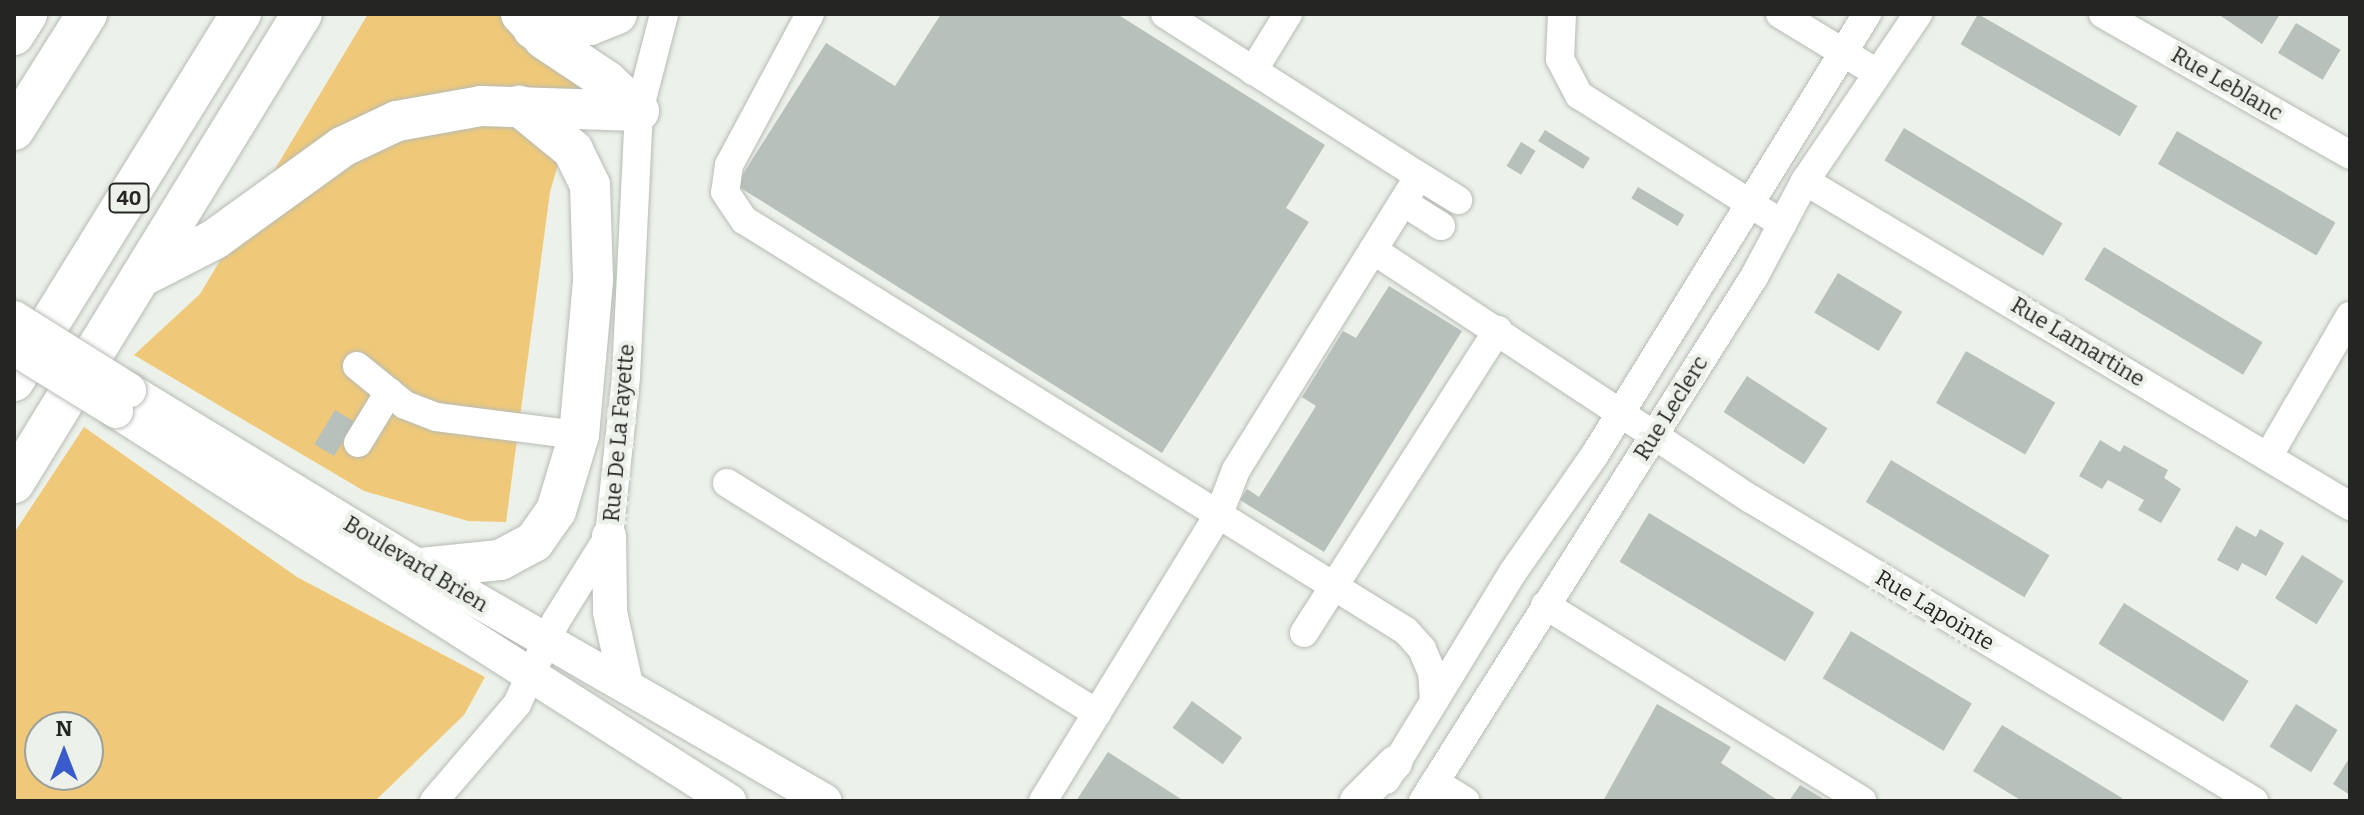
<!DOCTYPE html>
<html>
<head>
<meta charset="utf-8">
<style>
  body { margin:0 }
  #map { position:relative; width:2364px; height:815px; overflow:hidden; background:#ecf1ea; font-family:Bitter,serif }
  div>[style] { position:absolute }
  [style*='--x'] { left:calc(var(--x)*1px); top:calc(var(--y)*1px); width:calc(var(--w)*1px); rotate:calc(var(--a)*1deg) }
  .green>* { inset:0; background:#efc979 }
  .building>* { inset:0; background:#b8c0bc; transform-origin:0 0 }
  .roads { filter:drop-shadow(0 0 2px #b7bbb5) drop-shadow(0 0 2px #b7bbb5) }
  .minor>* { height:28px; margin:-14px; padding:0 14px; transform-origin:14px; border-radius:14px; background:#fff }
  .major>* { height:34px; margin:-17px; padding:0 17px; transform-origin:17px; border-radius:17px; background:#fff }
  .highway>* { height:40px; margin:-20px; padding:0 20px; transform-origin:20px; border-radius:20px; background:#fff }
  .bridges { filter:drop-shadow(0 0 2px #b7bbb5) drop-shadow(0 0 2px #b7bbb5) }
  .major-bridge>* { height:34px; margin:-17px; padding:0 17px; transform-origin:17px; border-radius:17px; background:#fff }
  span { translate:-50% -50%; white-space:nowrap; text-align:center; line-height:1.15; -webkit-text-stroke:8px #ecf1ea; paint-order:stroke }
  .shield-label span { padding:2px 6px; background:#ecf1ea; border:2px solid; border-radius:6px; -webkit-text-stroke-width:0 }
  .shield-label { font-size:20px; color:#252624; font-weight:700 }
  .street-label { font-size:22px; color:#252624 }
  .frame { position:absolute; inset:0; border:16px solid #252624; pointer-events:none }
  .north { position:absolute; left:24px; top:711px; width:80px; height:80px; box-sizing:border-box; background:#ecf1ea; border:2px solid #9ca09b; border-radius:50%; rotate:0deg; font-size:22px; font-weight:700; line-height:32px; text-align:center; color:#252624 }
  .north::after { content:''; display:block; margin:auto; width:28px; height:36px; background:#395bcc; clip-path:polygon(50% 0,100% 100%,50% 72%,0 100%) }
</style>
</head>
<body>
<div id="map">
  <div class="green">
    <i style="clip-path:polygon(368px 14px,601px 14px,550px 192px,506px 522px,468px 521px,364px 491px,134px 355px,200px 294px)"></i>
    <i style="clip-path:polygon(evenodd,84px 427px,297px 577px,485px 677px,464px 715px,375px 801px,14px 801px,14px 533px,84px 427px,40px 727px,88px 727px,88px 775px,40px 775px,40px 727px)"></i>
  </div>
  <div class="building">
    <i style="clip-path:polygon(941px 14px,1117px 14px,1325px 145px,1286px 208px,1309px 222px,1162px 453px,736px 185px,826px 43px,895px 86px)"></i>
    <i style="left:1978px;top:14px;width:184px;height:35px;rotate:30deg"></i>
    <i style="clip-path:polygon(2218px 14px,2280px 14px,2262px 44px)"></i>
    <i style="left:2296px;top:23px;width:52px;height:35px;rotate:31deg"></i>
    <i style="left:1904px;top:128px;width:185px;height:38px;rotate:31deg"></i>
    <i style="left:1545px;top:130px;width:53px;height:13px;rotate:32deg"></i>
    <i style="left:2177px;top:131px;width:183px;height:38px;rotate:30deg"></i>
    <i style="left:1521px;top:142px;width:17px;height:28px;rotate:31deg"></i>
    <i style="left:1638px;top:187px;width:54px;height:13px;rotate:31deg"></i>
    <i style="left:2104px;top:247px;width:185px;height:38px;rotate:31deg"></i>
    <i style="left:1838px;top:273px;width:75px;height:46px;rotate:31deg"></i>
    <i style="clip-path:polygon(1389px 286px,1462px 331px,1324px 552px,1240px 500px,1247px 489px,1259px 497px,1316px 406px,1302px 397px,1343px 331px,1356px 338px)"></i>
    <i style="left:1966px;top:351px;width:103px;height:60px;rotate:30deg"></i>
    <i style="left:1747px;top:376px;width:96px;height:43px;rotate:33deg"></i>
    <i style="left:335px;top:410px;width:23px;height:40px;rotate:31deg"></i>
    <i style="clip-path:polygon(2100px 440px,2120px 452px,2124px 445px,2168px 470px,2164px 478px,2181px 489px,2161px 523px,2138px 510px,2144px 500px,2108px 480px,2102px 489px,2079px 476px)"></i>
    <i style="left:1891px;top:460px;width:185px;height:49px;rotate:31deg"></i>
    <i style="left:1649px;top:513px;width:193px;height:57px;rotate:31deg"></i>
    <i style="clip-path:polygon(2236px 526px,2256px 537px,2260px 529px,2284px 543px,2266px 576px,2242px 563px,2238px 571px,2217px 560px)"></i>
    <i style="left:2302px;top:555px;width:49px;height:51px;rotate:32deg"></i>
    <i style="left:2124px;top:603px;width:147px;height:48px;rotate:32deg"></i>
    <i style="left:1851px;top:631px;width:141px;height:55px;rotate:31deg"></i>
    <i style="left:1192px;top:701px;width:62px;height:33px;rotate:36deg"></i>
    <i style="clip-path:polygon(1657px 704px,1731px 747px,1721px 763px,1779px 801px,1603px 801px)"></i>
    <i style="left:2296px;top:704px;width:49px;height:50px;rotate:32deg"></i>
    <i style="clip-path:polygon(2002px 725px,2122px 798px,2120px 801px,2022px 801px,1973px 771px)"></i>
    <i style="clip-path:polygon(1108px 752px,1184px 801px,1076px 801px)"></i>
    <i style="clip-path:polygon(2350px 757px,2350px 795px,2333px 784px)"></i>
    <i style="clip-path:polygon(1800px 785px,1827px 801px,1789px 801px)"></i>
  </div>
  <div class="roads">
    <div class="minor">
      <i style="--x:810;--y:14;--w:171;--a:118.2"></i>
      <i style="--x:729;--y:165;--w:27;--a:98"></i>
      <i style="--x:725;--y:192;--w:34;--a:56"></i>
      <i style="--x:744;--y:220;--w:779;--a:31.83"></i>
      <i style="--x:1406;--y:631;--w:24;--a:48"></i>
      <i style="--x:1422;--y:649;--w:25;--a:67"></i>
      <i style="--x:1432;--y:672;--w:29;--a:86"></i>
      <i style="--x:1562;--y:14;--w:45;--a:92.5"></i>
      <i style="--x:1560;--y:59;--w:41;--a:62.2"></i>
      <i style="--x:1579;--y:95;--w:241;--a:32.4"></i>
      <i style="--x:1780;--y:14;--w:114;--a:31.3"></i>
      <i style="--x:2103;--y:14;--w:284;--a:29.7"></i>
      <i style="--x:1253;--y:71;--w:67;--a:-58.4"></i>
      <i style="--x:1419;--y:176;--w:46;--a:31.6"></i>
      <i style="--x:1805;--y:181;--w:635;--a:30.81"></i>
      <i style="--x:1403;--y:202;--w:45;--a:32.3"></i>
      <i style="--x:1373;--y:250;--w:453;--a:33.4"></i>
      <i style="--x:1751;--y:499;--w:587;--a:30.98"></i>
      <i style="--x:357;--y:366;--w:62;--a:39.1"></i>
      <i style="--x:405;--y:405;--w:33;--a:21"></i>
      <i style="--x:436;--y:417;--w:144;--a:7.2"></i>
      <i style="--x:358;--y:443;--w:60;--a:-58.7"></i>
      <i style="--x:2269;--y:455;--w:161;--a:-59.8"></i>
      <i style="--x:727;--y:483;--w:436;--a:31.9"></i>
      <i style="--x:1545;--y:605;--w:373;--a:31.7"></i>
      <i style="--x:1304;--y:633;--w:360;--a:-57.4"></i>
      <i style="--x:1386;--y:780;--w:244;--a:-58.6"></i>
      <i style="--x:1513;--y:572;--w:141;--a:-55.1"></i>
      <i style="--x:1594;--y:456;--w:520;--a:-58.3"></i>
      <i style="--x:1435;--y:782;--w:36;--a:32"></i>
      <i style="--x:434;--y:801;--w:128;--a:-49.4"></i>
      <i style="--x:517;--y:704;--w:92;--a:-64.8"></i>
      <i style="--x:556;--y:621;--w:100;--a:-58.1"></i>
      <i style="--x:609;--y:536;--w:161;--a:-83.9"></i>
      <i style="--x:626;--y:376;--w:265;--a:-87.2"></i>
      <i style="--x:639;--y:111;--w:100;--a:-75.5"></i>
      <i style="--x:1043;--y:801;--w:337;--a:-58.5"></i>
      <i style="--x:1219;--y:514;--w:47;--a:-68.9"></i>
      <i style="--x:1236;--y:470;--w:346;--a:-58.1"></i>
      <i style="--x:1419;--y:176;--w:301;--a:-147.5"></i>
      <i style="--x:1423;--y:801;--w:620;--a:-57.72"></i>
      <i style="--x:1754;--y:277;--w:109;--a:-62"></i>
      <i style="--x:1805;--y:181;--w:202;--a:-55.9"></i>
    </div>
    <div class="major">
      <i style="--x:129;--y:390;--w:342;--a:31.4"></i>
      <i style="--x:421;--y:568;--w:466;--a:30"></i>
      <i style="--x:116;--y:411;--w:727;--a:32.47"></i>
      <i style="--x:609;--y:536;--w:76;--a:89.2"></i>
      <i style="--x:610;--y:612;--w:75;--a:77.6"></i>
      <i style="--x:1357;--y:801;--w:54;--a:-45"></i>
    </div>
    <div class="highway">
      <i style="--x:521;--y:14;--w:34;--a:47"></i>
      <i style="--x:544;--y:39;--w:76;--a:33.7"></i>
      <i style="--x:607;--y:81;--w:44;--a:43.2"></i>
      <i style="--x:533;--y:29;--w:57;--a:-4"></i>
      <i style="--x:590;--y:25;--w:29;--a:-22"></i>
      <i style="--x:14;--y:35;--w:25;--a:-58"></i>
      <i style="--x:14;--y:130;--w:137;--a:-57.8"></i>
      <i style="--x:147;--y:274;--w:76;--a:-27.2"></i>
      <i style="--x:215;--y:239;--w:157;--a:-35.9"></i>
      <i style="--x:342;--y:147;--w:61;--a:-25.3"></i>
      <i style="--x:397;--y:121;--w:85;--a:-10.1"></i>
      <i style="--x:481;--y:106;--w:158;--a:1.8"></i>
      <i style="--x:14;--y:381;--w:432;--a:-58.3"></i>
      <i style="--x:14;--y:483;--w:550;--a:-58.45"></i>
      <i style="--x:421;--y:568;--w:79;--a:-5.8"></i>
      <i style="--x:500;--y:560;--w:38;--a:-28"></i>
      <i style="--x:534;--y:542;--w:38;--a:-55"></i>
      <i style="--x:556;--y:511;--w:79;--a:-73.2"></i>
      <i style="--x:579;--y:435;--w:156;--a:-84.8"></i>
      <i style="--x:593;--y:280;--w:95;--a:-91.8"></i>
      <i style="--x:590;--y:185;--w:39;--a:-116"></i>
      <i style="--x:573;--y:150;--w:70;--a:-140.8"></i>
    </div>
  </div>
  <div class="bridges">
    <div class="major-bridge">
      <i style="--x:14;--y:318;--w:136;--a:32.1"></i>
      <i style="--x:14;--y:348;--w:120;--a:31.7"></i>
    </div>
  </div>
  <div class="shield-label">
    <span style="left:129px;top:198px">40</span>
  </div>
  <div class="street-label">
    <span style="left:2227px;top:84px;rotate:30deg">Rue Leblanc</span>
    <span style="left:2078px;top:342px;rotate:31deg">Rue Lamartine</span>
    <span style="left:1671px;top:408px;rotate:-58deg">Rue Leclerc</span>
    <span style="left:619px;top:433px;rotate:-85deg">Rue De La Fayette</span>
    <span style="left:416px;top:564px;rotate:31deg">Boulevard Brien</span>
    <span style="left:1935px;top:610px;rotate:31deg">Rue Lapointe</span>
  </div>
  <div class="frame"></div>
  <div class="north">N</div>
</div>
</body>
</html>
